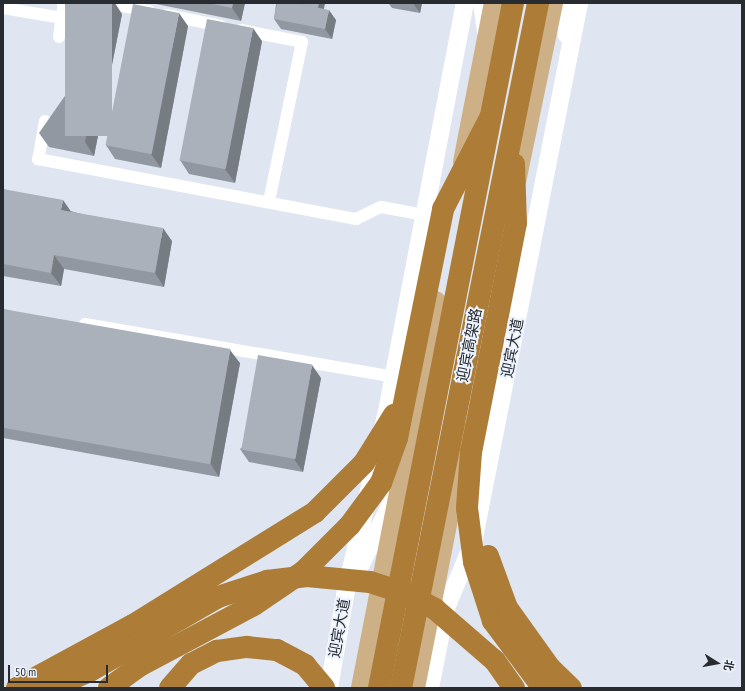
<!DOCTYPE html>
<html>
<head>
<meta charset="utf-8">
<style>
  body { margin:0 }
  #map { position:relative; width:745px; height:691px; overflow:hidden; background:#dfe6f1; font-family:"PT Sans Narrow","Noto Sans SC",sans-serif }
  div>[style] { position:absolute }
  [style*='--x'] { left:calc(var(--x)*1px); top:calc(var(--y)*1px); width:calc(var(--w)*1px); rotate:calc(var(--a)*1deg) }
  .street>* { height:12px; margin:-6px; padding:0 6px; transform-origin:6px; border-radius:6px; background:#fff }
  .secondary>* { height:18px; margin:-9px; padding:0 9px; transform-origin:9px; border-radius:9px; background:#fff }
  .primary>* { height:20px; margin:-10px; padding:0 10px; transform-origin:10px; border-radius:10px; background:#ceb086 }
  .highway>* { height:22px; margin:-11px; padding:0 11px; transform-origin:11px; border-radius:11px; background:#ad7c36 }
  .wall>* { inset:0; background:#9298a1 }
  .shaded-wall>* { inset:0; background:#777c83 }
  .building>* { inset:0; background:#aab1bb; transform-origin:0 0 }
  span { translate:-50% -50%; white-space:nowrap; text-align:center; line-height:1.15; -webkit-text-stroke:4px #ecf3fe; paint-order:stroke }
  .street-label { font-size:15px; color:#282b2f }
  .frame { position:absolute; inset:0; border:4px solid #282b2f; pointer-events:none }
  .north { position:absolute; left:697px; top:643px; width:40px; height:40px; -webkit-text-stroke:3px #ecf3fe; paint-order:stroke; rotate:101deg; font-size:11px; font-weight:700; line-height:16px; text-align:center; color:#282b2f }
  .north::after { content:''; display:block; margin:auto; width:14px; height:18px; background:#282b2f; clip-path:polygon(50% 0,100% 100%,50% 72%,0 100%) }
  .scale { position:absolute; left:8px; top:665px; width:100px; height:18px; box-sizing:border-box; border:2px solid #282b2f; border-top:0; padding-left:5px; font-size:12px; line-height:14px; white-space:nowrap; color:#282b2f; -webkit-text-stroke:3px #ecf3fe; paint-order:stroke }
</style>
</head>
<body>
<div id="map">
  <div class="street">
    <i style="--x:107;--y:3;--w:43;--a:10.8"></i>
    <i style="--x:3;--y:8;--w:60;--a:9.6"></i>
    <i style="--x:167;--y:15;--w:55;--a:11.5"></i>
    <i style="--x:241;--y:30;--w:62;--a:11.1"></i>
    <i style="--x:302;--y:42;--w:163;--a:101.7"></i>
    <i style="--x:59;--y:37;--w:34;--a:-82"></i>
    <i style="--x:45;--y:121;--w:39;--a:100"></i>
    <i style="--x:38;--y:159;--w:324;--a:10.7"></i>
    <i style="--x:356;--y:219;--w:28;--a:-26"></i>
    <i style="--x:381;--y:207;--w:45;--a:10.3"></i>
    <i style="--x:85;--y:324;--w:314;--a:9.7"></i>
  </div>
  <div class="secondary">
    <i style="--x:482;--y:3;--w:29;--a:82"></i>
    <i style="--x:564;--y:3;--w:32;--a:85"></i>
    <i style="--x:357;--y:572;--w:83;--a:-63.4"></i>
    <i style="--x:329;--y:688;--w:93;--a:-80.1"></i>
    <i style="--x:345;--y:596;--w:195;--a:-77.2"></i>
    <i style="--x:388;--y:406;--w:410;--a:-79.2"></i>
    <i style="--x:430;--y:688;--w:82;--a:-78.7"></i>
    <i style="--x:446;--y:608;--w:70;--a:-67.4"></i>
    <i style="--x:473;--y:543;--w:550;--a:-78.89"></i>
  </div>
  <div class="primary">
    <i style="--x:463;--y:162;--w:162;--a:-79"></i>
    <i style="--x:516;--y:182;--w:183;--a:-78.3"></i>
    <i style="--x:361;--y:688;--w:394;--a:-79"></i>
    <i style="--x:415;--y:688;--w:260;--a:-78.9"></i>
  </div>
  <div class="highway">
    <i style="--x:514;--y:164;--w:59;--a:88.1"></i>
    <i style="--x:516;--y:223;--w:233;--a:101.1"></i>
    <i style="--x:471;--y:452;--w:56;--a:94.1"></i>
    <i style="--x:467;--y:508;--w:54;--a:82.6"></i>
    <i style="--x:474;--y:562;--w:62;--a:72.1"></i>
    <i style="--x:493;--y:621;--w:84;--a:53.3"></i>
    <i style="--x:488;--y:556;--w:55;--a:69.9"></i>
    <i style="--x:507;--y:608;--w:74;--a:54.4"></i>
    <i style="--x:550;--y:668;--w:29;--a:44"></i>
    <i style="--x:17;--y:688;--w:132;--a:-28.5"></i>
    <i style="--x:133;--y:625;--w:214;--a:-31.8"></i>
    <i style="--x:315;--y:512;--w:69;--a:-45"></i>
    <i style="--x:364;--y:463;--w:57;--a:-58"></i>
    <i style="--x:51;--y:688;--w:43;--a:-23.6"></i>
    <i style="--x:90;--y:671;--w:148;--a:-30"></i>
    <i style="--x:218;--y:597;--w:52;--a:-18.1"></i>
    <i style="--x:267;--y:581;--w:40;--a:-7.1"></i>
    <i style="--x:307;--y:576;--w:63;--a:5.4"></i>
    <i style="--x:370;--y:582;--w:39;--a:18"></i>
    <i style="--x:407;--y:594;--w:32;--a:28"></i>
    <i style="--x:435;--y:609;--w:79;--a:40.9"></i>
    <i style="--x:495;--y:661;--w:33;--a:55"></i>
    <i style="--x:109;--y:688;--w:39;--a:-36"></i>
    <i style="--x:141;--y:665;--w:128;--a:-28"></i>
    <i style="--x:254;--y:605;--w:60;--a:-34.2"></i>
    <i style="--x:304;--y:571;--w:65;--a:-45"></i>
    <i style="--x:350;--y:525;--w:52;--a:-53.6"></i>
    <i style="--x:381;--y:483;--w:48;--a:-70.4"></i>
    <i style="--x:397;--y:438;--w:234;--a:-78.6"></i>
    <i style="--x:443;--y:209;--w:102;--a:-62.7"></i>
    <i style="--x:170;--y:688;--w:32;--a:-49"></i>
    <i style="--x:191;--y:664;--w:29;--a:-27"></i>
    <i style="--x:217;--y:651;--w:30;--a:-8"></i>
    <i style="--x:247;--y:647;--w:30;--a:6"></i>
    <i style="--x:277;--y:650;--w:32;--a:28"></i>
    <i style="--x:305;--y:665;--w:30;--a:50"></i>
    <i style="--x:379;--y:688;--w:698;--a:-78.93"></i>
    <i style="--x:401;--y:688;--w:699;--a:-78.69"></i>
  </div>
  <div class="wall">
    <i style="clip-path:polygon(151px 3px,245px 3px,241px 21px)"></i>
    <i style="clip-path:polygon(276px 3px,325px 3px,324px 9px,336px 20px,332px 39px,281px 29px,274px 19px,276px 4px)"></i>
    <i style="clip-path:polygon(386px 3px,422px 3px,420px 13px,392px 8px,389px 4px)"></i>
    <i style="clip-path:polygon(122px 14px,94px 156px,49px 147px,39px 133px)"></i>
    <i style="clip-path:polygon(188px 26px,161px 168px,115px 159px,106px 145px)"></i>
    <i style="clip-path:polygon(262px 41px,235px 183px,189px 174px,180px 160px)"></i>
    <i style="clip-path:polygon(3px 189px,71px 211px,172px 241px,164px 287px,64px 269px,61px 286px,3px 276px)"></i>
    <i style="clip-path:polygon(3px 309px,240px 363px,219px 477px,3px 438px)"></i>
    <i style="clip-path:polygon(321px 378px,303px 472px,249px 462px,240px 449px)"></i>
  </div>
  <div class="shaded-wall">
    <i style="clip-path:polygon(112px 3px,115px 3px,122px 14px,94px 156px,85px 142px)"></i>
    <i style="clip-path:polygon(233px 3px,245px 3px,241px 21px,232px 8px)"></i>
    <i style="clip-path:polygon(319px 3px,325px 3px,322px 15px,317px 8px)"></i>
    <i style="clip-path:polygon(413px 3px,422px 3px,420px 13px)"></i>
    <i style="clip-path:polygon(329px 10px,336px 20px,332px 39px,325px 29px)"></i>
    <i style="clip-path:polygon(179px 13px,188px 26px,161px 168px,151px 154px)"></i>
    <i style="clip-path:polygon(253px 28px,262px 41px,235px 183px,225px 169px)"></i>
    <i style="clip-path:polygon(63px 200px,72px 213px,61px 210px)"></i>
    <i style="clip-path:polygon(163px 228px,172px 241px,164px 287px,155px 273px)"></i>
    <i style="clip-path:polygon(54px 255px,64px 269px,61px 286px,51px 273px)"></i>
    <i style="clip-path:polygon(230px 350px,240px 363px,219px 477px,210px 463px)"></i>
    <i style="clip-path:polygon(312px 365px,321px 378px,303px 472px,294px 459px)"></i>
  </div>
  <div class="building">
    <i style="left:65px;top:3px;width:47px;height:133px"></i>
    <i style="clip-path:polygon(208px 3px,233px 3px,232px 8px)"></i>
    <i style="clip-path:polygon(277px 3px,295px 3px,329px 10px,325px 29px,274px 19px)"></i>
    <i style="clip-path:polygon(295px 3px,319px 3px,318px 8px)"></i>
    <i style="left:133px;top:4px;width:47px;height:144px;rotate:11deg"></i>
    <i style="left:207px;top:19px;width:47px;height:144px;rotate:11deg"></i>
    <i style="clip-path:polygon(3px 189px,63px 200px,61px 210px,163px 228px,155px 273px,54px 255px,51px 273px,3px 264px)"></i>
    <i style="left:3px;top:309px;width:231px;height:117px;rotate:10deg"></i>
    <i style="left:258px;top:355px;width:55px;height:96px;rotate:10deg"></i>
  </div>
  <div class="street-label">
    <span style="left:469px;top:345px;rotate:-79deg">迎宾高架路</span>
    <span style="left:512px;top:348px;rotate:-79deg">迎宾大道</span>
    <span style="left:339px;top:628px;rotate:-80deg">迎宾大道</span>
  </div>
  <div class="frame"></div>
  <div class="north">北</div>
  <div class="scale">50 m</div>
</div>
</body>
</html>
